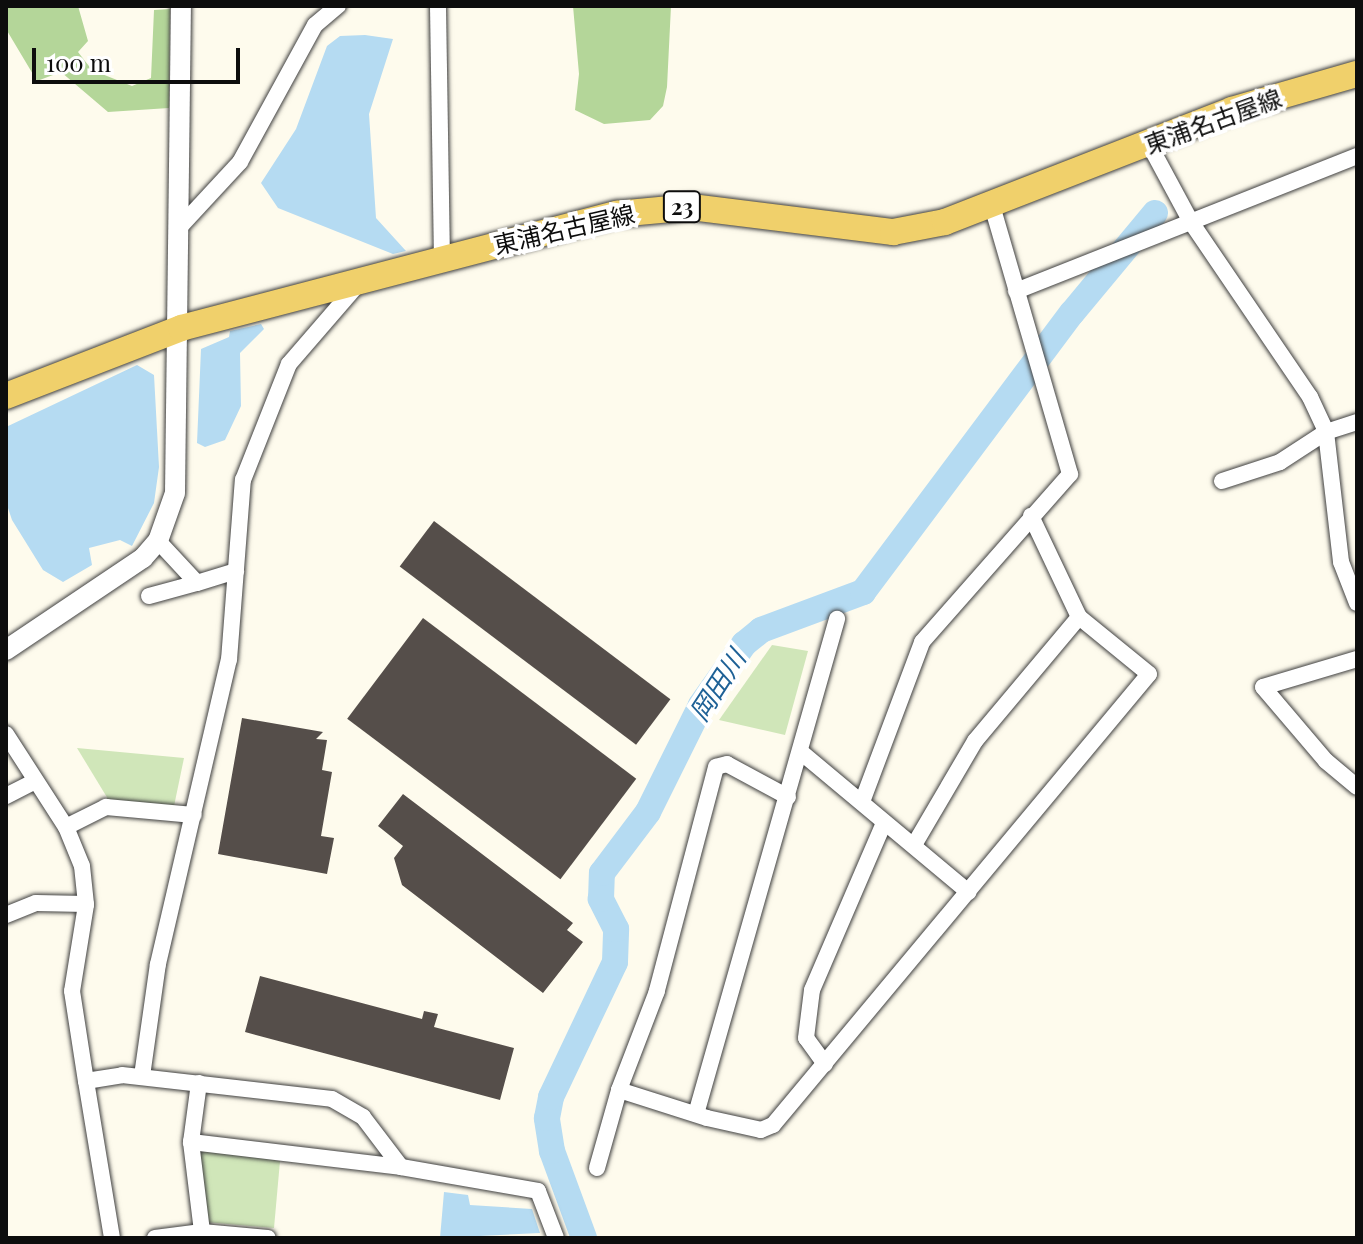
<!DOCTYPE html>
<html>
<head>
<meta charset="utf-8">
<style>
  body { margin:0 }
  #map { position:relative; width:1363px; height:1244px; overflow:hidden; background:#fefbed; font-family:"Playfair Display","Noto Sans JP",serif }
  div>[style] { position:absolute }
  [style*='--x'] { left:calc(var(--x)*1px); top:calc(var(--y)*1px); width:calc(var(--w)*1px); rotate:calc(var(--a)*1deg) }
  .green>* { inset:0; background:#d0e6b9 }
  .forest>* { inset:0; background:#b4d699 }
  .water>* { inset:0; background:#b5dbf2 }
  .river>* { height:26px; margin:-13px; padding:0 13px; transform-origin:13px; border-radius:13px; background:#b5dbf2 }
  .building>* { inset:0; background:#554e4a; transform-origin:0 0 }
  .roads { filter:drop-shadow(0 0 2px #404040) drop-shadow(0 0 2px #404040) }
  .minor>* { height:16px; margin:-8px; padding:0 8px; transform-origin:8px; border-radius:8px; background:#fff }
  .tertiary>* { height:20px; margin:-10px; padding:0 10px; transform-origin:10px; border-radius:10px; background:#fff }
  .primary>* { height:26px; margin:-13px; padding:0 13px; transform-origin:13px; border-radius:13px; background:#f0d06b }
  span { translate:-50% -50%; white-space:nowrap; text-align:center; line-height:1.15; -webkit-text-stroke:8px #fff; paint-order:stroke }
  .shield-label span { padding:2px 6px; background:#fff; border:2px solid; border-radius:6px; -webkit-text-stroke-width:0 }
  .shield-label { font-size:22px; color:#0d0d0d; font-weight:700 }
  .street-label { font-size:24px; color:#0d0d0d }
  .water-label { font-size:26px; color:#1e6196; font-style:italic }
  .frame { position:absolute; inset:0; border:8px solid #0d0d0d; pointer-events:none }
  .scale { position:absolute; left:32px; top:48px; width:208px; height:36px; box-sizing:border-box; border:4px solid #0d0d0d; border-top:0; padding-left:10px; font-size:24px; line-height:28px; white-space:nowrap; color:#0d0d0d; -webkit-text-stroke:6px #fff; paint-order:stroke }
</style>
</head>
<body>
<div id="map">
  <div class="green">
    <i style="clip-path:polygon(772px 645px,808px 651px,785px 735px,719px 720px)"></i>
    <i style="clip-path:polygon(77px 748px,184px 758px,173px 811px,108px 799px)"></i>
    <i style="clip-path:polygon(202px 1148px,280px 1161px,274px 1228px,205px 1222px,197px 1152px)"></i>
  </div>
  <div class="forest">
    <i style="clip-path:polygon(6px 6px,78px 6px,88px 41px,78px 52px,92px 70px,132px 86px,151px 78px,154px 10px,170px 9px,169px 108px,108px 112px,61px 72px,37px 81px,6px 29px)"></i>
    <i style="clip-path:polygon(573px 6px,671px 6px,667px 87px,663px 106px,650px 120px,604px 124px,575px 110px,579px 74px)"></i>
  </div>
  <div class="water">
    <i style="clip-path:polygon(365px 35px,393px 39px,369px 114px,376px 218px,406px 251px,393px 254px,278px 208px,261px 183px,296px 129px,327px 46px,340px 36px)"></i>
    <i style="clip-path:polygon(261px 324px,264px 329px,240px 353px,241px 406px,225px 440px,205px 447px,197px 443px,201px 349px,229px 337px,230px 331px)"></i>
    <i style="clip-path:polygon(137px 365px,154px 375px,159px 467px,154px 503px,132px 546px,120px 540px,89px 548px,92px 565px,63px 582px,43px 570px,12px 520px,6px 502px,6px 427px)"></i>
    <i style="clip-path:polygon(444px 1192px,468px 1195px,470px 1205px,532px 1209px,540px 1233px,440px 1238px)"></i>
  </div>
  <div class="river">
    <i style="--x:584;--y:1238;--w:93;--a:-110.2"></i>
    <i style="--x:552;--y:1151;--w:33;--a:-99"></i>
    <i style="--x:547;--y:1118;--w:21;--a:-79"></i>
    <i style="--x:551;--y:1097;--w:149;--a:-64.6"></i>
    <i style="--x:615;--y:962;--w:33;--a:-88"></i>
    <i style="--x:616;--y:929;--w:34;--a:-117"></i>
    <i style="--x:601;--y:899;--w:26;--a:-88"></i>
    <i style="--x:602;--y:873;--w:76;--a:-53"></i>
    <i style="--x:648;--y:812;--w:119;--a:-63.6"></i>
    <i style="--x:701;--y:705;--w:75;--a:-54.8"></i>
    <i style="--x:744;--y:644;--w:22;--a:-39"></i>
    <i style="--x:761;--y:630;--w:109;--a:-20.4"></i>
    <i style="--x:863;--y:592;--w:349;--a:-53.2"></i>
    <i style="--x:1072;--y:313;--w:130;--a:-50.3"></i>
  </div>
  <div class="building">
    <i style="left:434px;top:521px;width:296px;height:57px;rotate:37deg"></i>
    <i style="left:423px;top:618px;width:267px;height:126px;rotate:37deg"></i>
    <i style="clip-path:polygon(242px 718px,323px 732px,316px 739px,327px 740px,322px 770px,332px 772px,321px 836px,334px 838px,327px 874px,218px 854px)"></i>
    <i style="clip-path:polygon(403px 794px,573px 923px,567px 930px,583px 942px,543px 993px,402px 885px,394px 858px,403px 846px,378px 826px)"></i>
    <i style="clip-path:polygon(260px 976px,422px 1019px,424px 1011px,438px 1014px,434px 1027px,514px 1048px,500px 1100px,245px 1032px)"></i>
  </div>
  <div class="roads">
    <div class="minor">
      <i style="--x:438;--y:6;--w:252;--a:89.1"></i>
      <i style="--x:1149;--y:144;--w:89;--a:61.7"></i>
      <i style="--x:1191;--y:222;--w:212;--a:55.8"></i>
      <i style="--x:1310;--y:397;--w:38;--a:65"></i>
      <i style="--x:1326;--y:432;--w:131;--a:83.4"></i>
      <i style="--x:1341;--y:562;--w:44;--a:68.7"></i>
      <i style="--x:178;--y:229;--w:91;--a:-47.2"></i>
      <i style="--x:240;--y:162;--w:156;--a:-61.3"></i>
      <i style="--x:315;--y:25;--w:30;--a:-40"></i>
      <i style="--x:1016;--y:291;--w:367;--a:-21.6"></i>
      <i style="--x:1222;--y:481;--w:61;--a:-18.1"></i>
      <i style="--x:1280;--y:462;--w:55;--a:-33.1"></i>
      <i style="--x:1326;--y:432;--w:33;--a:-18"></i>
      <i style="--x:158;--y:541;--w:57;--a:47.1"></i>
      <i style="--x:197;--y:583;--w:41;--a:-17.1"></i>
      <i style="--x:149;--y:596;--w:50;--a:-15.2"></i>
      <i style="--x:1357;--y:659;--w:98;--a:163.4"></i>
      <i style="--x:1263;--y:687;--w:97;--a:49.6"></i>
      <i style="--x:1326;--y:761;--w:40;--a:40"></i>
      <i style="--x:6;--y:734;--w:111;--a:57.2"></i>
      <i style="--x:66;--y:827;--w:42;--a:67.7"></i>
      <i style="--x:82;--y:866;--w:39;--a:84"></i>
      <i style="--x:86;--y:905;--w:87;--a:99.2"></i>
      <i style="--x:72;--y:991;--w:91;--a:81.2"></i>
      <i style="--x:802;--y:753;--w:217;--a:39.9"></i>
      <i style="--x:6;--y:796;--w:30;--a:-27"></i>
      <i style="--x:788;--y:797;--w:69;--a:-151.6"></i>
      <i style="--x:727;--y:764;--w:11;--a:165"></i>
      <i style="--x:716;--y:767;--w:232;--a:104.8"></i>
      <i style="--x:657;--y:991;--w:106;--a:111"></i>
      <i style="--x:619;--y:1090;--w:92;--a:17.7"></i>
      <i style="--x:707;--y:1118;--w:55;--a:12.5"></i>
      <i style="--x:761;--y:1130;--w:13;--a:-23"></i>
      <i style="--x:773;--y:1125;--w:587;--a:-50.18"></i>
      <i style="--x:1149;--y:674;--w:90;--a:-140.8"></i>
      <i style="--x:1079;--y:617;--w:112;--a:-115.4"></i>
      <i style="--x:862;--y:802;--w:171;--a:-69.4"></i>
      <i style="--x:922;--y:642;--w:224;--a:-48.6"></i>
      <i style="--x:1070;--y:474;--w:279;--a:-106.2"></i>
      <i style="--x:66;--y:827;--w:45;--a:-26.6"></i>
      <i style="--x:106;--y:807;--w:88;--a:5.2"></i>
      <i style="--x:914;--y:845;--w:121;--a:-59.6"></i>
      <i style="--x:975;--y:741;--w:162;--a:-50"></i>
      <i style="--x:6;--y:915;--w:32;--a:-22"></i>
      <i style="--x:36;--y:903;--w:50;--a:1.1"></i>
      <i style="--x:825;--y:1064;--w:32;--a:-126"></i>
      <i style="--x:806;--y:1038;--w:48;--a:-82.9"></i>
      <i style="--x:812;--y:990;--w:182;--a:-66.7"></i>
      <i style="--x:142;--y:1076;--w:113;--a:-81.9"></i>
      <i style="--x:158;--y:964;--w:312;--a:-76.9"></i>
      <i style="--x:229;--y:660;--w:181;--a:-85.6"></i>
      <i style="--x:243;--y:480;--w:125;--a:-68.4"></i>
      <i style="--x:289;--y:364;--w:107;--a:-49.2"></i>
      <i style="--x:199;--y:1083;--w:60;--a:97.7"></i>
      <i style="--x:191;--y:1142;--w:91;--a:83"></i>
      <i style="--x:202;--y:1232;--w:66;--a:5.2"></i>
      <i style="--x:696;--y:1114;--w:515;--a:-74.1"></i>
      <i style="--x:191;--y:1142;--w:211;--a:6.8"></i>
      <i style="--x:597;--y:1168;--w:81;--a:-74.2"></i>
      <i style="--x:112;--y:1238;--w:159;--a:-99.4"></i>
      <i style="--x:86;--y:1081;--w:36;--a:-9"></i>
      <i style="--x:122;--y:1075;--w:211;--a:6.5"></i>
      <i style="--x:332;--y:1099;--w:36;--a:30"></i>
      <i style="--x:363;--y:1117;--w:63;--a:52.8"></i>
      <i style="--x:401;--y:1167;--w:139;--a:9.9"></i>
      <i style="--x:538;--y:1191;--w:50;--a:69"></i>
      <i style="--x:155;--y:1238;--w:47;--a:-7.3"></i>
    </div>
    <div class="tertiary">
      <i style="--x:6;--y:650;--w:165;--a:-33.9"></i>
      <i style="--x:143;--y:558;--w:23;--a:-49"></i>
      <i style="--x:158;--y:541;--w:51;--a:-70.5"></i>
      <i style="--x:175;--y:493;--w:487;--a:-89.3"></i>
    </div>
    <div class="primary">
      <i style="--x:6;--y:396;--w:188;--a:-21.2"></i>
      <i style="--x:181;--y:328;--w:451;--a:-14.7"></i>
      <i style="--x:617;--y:214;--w:74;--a:-5.4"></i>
      <i style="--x:691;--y:207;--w:204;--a:7.1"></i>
      <i style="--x:893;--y:232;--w:53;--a:-10.9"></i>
      <i style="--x:945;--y:222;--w:308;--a:-21.3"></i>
      <i style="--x:1232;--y:110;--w:130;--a:-16.1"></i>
    </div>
  </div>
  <div class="shield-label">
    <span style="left:682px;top:207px">23</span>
  </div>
  <div class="street-label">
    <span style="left:1213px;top:121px;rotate:-20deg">東浦名古屋線</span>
    <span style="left:564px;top:229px;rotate:-13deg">東浦名古屋線</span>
  </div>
  <div class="water-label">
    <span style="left:717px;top:685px;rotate:-57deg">岡田川</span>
  </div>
  <div class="frame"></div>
  <div class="scale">100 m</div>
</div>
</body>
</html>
